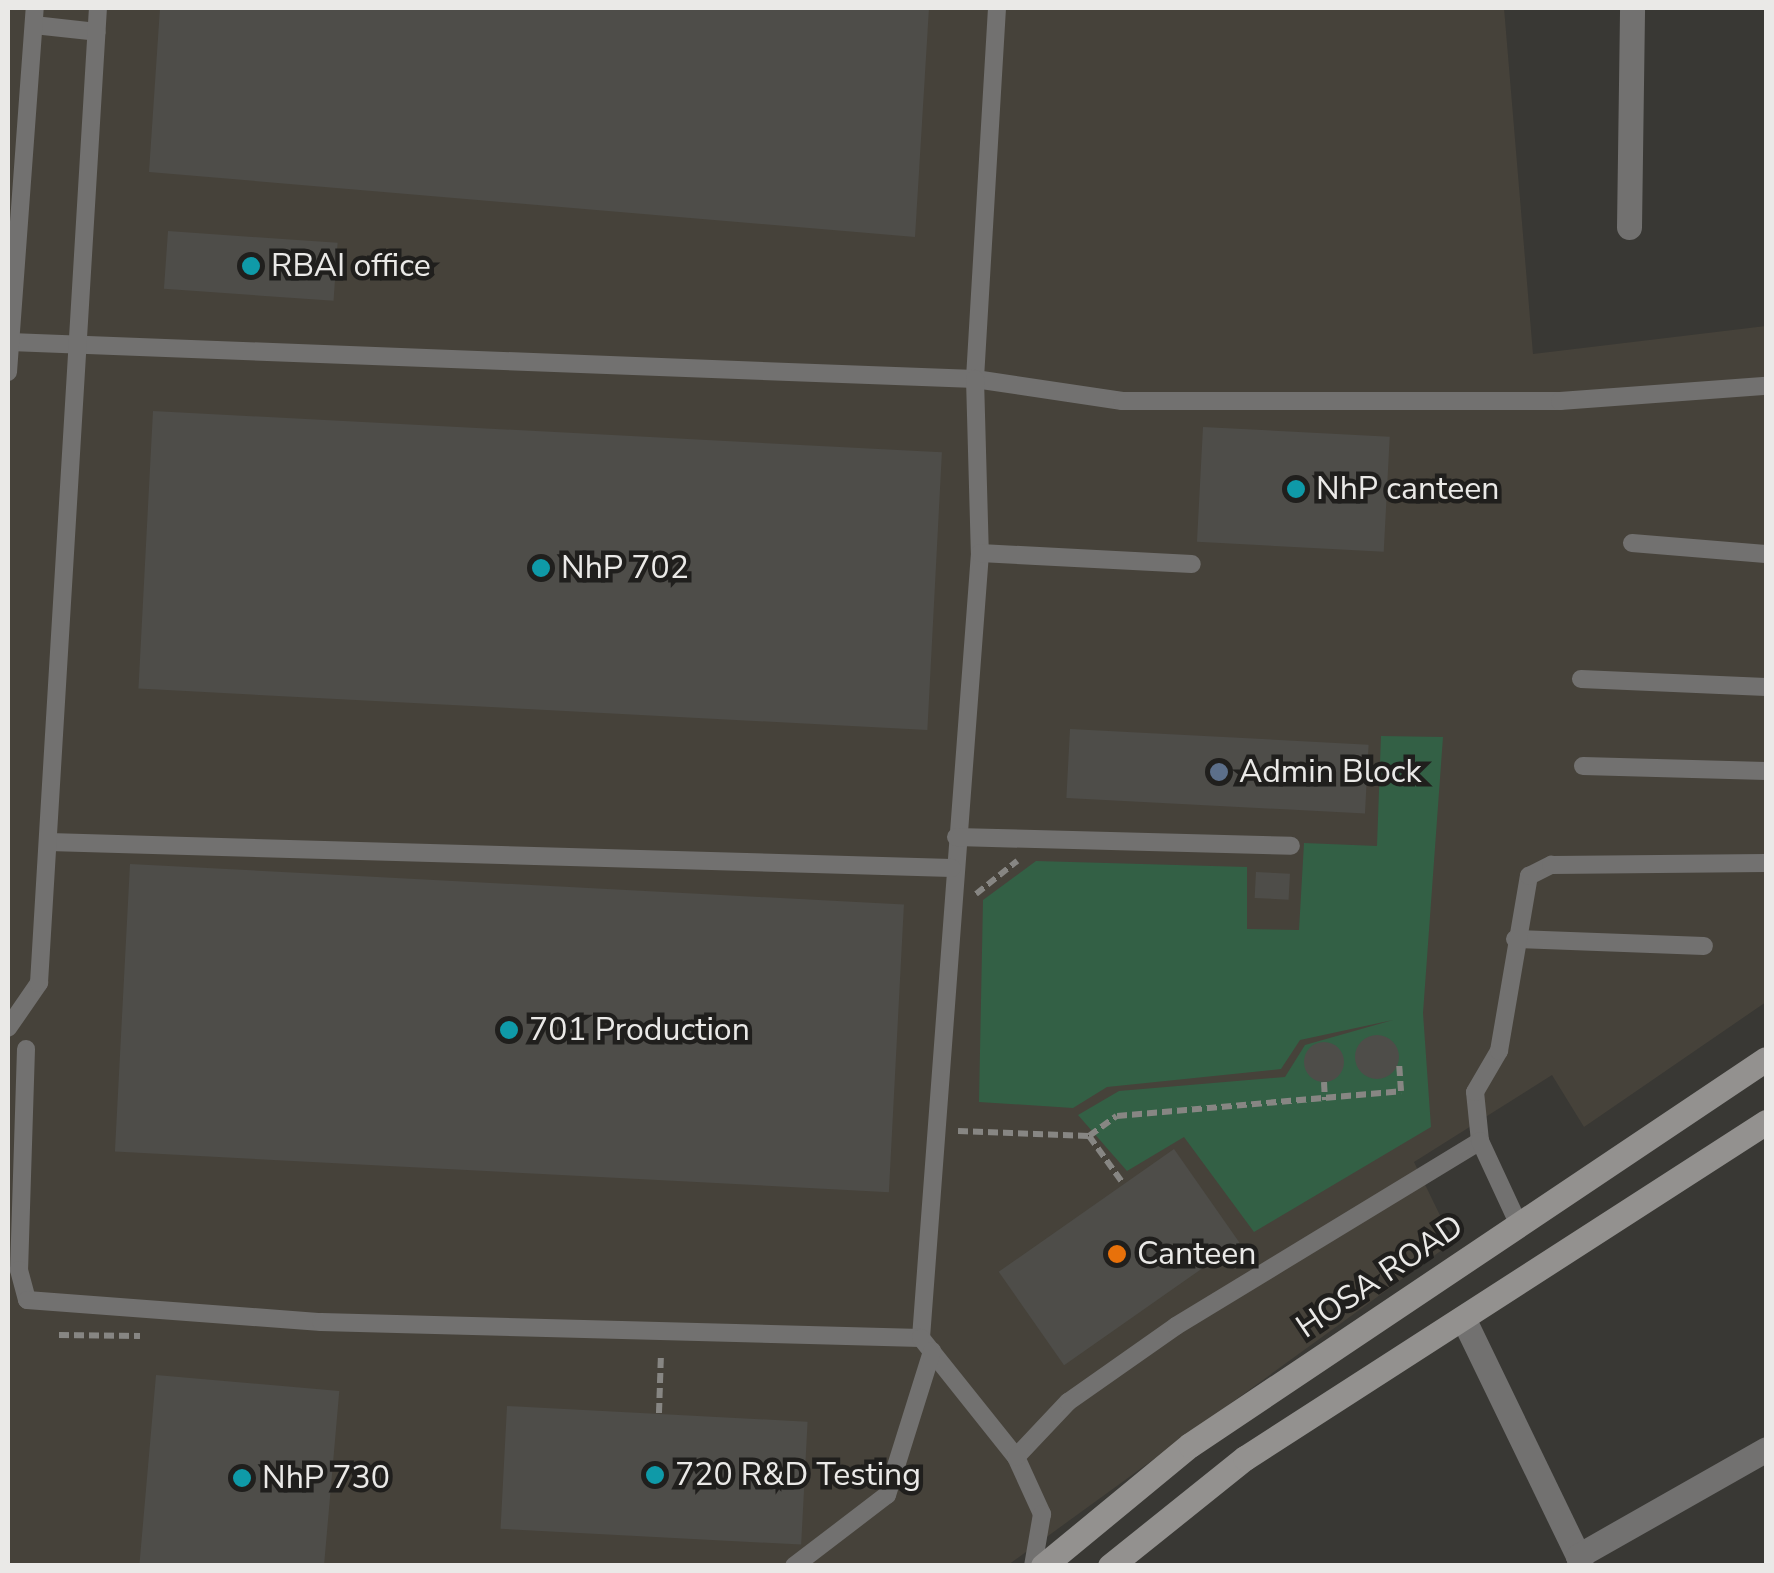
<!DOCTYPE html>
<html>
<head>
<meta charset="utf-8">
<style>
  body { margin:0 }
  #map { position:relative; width:1774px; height:1573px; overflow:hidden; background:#393834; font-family:"Nunito Sans",sans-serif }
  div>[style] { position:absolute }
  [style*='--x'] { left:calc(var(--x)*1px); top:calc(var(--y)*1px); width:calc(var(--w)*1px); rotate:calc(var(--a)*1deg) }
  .built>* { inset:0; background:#46423a }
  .green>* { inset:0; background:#336045 }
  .building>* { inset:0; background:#4e4d49; transform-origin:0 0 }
  .round { border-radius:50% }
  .path>* { height:6px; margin-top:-3px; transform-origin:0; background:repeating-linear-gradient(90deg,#878683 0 10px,transparent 0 15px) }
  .lane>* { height:18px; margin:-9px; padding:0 9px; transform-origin:9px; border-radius:9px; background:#727170 }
  .street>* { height:25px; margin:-12.5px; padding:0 12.5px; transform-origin:12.5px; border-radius:12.5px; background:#727170 }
  .secondary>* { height:25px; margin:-12.5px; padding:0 12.5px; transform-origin:12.5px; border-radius:12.5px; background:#93918f }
  .dots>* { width:28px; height:28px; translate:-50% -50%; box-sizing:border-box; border:5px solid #201f1d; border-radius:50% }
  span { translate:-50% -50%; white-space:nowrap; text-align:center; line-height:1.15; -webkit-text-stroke:9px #201f1d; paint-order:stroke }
  .poi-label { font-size:32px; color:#eae9e7 }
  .left { translate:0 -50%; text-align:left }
  .street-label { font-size:32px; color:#eae9e7 }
  .frame { position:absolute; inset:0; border:10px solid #eae9e7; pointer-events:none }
</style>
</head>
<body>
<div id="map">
  <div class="built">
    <i style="clip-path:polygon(8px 8px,1504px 8px,1533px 354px,1766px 326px,1766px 1002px,1584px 1127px,1552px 1075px,1414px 1162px,1453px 1242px,1008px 1565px,8px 1566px)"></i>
  </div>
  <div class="green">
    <i style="clip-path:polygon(1381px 736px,1443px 737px,1423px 1013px,1431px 1127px,1254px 1232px,1184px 1137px,1127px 1171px,1078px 1115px,1119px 1091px,1285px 1077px,1305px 1045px,1393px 1020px,1300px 1040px,1281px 1069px,1107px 1087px,1073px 1108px,979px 1102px,983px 900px,1036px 861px,1247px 867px,1247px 929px,1299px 930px,1304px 843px,1377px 846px)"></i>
  </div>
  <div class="building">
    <i style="clip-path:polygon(160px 8px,929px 8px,915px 237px,149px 172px)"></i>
    <i style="left:168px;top:231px;width:170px;height:58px;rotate:4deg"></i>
    <i style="left:153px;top:411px;width:790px;height:278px;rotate:3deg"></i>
    <i style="left:1203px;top:427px;width:187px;height:115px;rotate:3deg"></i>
    <i style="left:1070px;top:729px;width:299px;height:69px;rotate:3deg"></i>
    <i style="left:130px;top:864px;width:775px;height:288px;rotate:3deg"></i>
    <i style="left:1256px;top:872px;width:34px;height:26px;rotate:3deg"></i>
    <i class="round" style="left:1355px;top:1035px;width:44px;height:44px"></i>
    <i class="round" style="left:1304px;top:1042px;width:40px;height:40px"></i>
    <i style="left:1174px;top:1149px;width:114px;height:214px;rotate:55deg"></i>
    <i style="left:156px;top:1375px;width:184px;height:191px;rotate:5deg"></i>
    <i style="left:507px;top:1406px;width:301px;height:123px;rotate:3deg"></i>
  </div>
  <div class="path">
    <i style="--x:976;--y:894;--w:53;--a:-38.8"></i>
    <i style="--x:1324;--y:1082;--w:18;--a:87"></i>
    <i style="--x:958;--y:1131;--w:131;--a:2.2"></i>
    <i style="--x:1089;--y:1136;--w:57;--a:54.3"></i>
    <i style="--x:1089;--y:1136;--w:34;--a:-36"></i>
    <i style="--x:1117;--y:1116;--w:285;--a:-5"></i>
    <i style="--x:1401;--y:1091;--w:28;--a:-94"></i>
    <i style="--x:59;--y:1335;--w:81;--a:0.7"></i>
    <i style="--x:659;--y:1413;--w:60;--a:-88.1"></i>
  </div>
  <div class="lane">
    <i style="--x:997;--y:8;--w:372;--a:93.4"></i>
    <i style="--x:975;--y:379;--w:149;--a:8.5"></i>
    <i style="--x:1122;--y:401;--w:438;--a:0"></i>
    <i style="--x:1560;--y:401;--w:207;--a:-4.2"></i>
    <i style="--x:34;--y:25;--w:63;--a:6.3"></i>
    <i style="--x:10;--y:342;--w:966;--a:2.2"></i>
    <i style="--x:975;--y:379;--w:174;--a:88.4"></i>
    <i style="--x:980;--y:553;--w:787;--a:94.3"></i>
    <i style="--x:8;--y:372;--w:365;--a:-85.8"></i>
    <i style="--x:1632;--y:543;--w:134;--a:4.7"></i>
    <i style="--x:980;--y:553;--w:212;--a:3"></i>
    <i style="--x:1581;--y:679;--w:185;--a:2.5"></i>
    <i style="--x:1583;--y:766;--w:183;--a:1.6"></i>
    <i style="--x:956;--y:837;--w:335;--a:1.5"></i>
    <i style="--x:49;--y:842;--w:903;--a:1.65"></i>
    <i style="--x:1515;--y:939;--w:189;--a:2.1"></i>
    <i style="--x:8;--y:1028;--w:55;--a:-55.4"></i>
    <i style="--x:39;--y:983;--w:977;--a:-86.54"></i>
    <i style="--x:26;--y:1049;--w:221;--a:91.8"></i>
    <i style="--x:19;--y:1270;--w:31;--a:75"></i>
    <i style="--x:27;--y:1300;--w:295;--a:4.3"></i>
    <i style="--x:321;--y:1322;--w:600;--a:1.53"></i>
    <i style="--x:921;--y:1338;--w:152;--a:51.4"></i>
    <i style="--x:1016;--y:1457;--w:63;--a:65.5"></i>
    <i style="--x:1042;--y:1514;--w:53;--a:99.8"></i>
    <i style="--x:1480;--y:1141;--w:49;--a:-95.8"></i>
    <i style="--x:1475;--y:1092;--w:48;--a:-59.7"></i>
    <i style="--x:1499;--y:1051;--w:178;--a:-80.3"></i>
    <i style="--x:1529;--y:876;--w:25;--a:-27"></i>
    <i style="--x:1551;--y:865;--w:215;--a:-0.5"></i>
    <i style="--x:1016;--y:1457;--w:76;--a:-46.6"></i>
    <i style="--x:1068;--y:1402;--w:132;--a:-35.1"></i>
    <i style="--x:1176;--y:1326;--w:356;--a:-31.3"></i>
    <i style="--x:1480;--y:1141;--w:90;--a:65.1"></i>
    <i style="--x:794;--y:1566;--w:117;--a:-37.4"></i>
    <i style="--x:887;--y:1495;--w:151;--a:-72.6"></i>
  </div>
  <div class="street">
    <i style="--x:1629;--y:227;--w:219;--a:-89.2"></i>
    <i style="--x:1463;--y:1318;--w:264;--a:64.2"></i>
    <i style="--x:1581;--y:1566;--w:10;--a:-107"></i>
    <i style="--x:1578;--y:1556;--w:216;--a:-29.6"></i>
  </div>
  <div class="secondary">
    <i style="--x:1043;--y:1566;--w:190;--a:-39.5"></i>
    <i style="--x:1190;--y:1445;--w:693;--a:-33.83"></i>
    <i style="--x:1110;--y:1566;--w:173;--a:-38.7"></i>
    <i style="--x:1245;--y:1458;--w:620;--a:-32.82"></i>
  </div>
  <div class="dots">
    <i style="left:251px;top:266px;background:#0f9aa8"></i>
    <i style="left:1296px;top:489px;background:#0f9aa8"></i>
    <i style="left:541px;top:568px;background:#0f9aa8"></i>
    <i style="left:1219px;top:772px;background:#5c6f8a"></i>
    <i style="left:509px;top:1030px;background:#0f9aa8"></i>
    <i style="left:1117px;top:1254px;background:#e8710a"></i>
    <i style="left:655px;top:1475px;background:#0f9aa8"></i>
    <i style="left:242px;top:1478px;background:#0f9aa8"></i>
  </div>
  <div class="poi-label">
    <span class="left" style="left:271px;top:266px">RBAI office</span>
    <span class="left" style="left:1316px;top:489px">NhP canteen</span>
    <span class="left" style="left:561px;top:568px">NhP 702</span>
    <span class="left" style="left:1239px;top:772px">Admin Block</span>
    <span class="left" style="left:529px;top:1030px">701 Production</span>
    <span class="left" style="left:1137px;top:1254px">Canteen</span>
    <span class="left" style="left:675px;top:1475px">720 R&amp;D Testing</span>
    <span class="left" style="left:262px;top:1478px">NhP 730</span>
  </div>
  <div class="street-label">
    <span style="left:1380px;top:1277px;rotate:-34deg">HOSA ROAD</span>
  </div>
  <div class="frame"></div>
</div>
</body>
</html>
